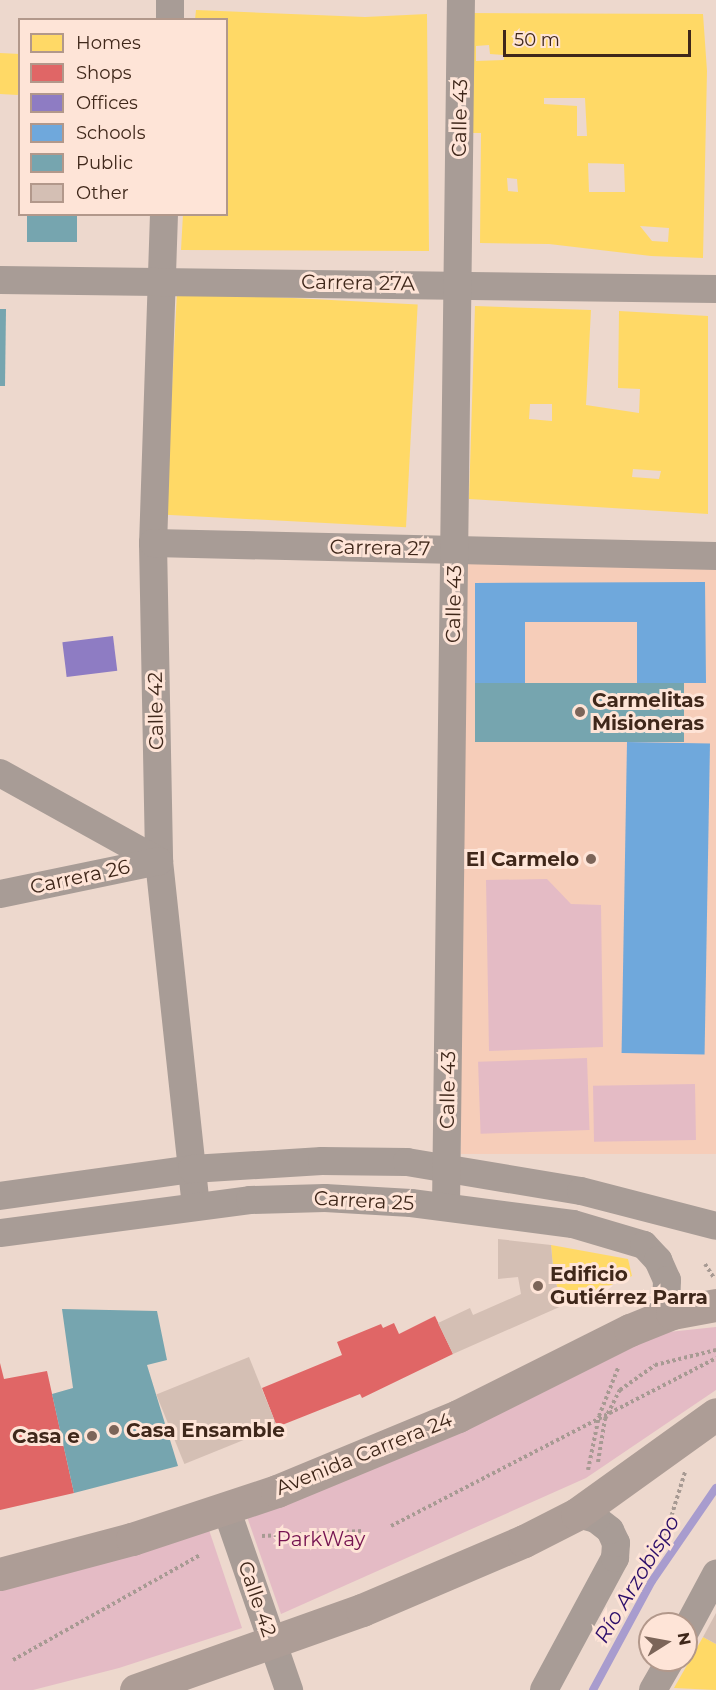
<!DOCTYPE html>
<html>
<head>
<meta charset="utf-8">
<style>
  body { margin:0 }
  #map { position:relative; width:716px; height:1690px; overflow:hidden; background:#edd8cd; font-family:Montserrat,sans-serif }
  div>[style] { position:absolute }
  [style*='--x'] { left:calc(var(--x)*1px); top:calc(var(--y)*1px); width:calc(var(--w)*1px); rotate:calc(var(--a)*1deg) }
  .built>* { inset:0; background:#f6cdb9; transform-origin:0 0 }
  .green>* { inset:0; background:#e4bbc5; transform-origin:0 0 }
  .homes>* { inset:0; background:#ffd966; transform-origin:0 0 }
  .shops>* { inset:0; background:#e06666 }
  .offices>* { inset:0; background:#8e7cc3; transform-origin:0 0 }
  .schools>* { inset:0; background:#6fa8dc; transform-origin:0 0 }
  .public>* { inset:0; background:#76a5af; transform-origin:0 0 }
  .stream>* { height:8px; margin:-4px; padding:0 4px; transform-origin:4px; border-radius:4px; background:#a89cce }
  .building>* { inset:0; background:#d4bfb4; transform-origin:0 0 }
  .path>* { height:4px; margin-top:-2px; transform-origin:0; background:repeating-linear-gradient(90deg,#a79a93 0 3px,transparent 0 6px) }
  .minor>* { height:28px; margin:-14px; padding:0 14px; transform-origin:14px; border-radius:14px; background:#a89c96 }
  .major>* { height:33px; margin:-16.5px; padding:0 16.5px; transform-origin:16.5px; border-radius:16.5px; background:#ad9d96 }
  .dots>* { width:16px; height:16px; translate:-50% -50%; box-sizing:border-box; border:3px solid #fee4d7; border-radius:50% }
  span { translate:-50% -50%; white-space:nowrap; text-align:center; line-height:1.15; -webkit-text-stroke:6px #fee4d7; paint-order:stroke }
  .street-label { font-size:20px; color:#3f271a }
  .poi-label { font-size:20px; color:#3f271a; font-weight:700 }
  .left { translate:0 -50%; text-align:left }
  .right { translate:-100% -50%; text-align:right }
  .park-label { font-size:20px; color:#751250 }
  .water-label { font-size:21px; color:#2b0d6a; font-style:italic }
  .legend { position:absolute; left:18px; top:18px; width:210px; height:198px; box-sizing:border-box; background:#fee4d7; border:2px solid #b2988b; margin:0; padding:8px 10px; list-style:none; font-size:18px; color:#3f271a }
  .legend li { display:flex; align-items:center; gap:12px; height:30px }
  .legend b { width:30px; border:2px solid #b2988b }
  .north { position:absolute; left:638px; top:1612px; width:60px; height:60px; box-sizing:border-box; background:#fee4d7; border:2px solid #b2988b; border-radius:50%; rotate:79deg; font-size:16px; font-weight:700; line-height:24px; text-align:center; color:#3f271a }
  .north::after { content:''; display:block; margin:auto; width:21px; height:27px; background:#7c6559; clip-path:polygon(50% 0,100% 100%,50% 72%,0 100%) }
  .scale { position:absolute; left:503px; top:30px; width:188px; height:27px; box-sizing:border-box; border:3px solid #3f271a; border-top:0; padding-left:8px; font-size:18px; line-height:21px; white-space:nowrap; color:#3f271a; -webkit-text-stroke:4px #fee4d7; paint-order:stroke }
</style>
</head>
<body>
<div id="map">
  <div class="built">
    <i style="left:461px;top:563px;width:255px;height:591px"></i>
  </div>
  <div class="green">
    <i style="clip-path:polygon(547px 879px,571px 904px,601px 905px,603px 1047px,489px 1051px,486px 880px)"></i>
    <i style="left:587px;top:1058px;width:72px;height:109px;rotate:88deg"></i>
    <i style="left:695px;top:1084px;width:56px;height:102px;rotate:89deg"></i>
    <i style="clip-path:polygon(716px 1327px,716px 1390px,586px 1478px,281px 1614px,245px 1511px,659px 1333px)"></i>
    <i style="clip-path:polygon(207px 1524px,242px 1628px,119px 1668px,33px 1690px,0 1690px,0 1586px)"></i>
  </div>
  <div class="homes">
    <i style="clip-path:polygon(196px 10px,365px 17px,427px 14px,429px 251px,181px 250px,183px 214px,226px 214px,226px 20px,195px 20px)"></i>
    <i style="clip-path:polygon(evenodd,466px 13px,703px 14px,707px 71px,703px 258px,651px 256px,549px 244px,480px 243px,481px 133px,471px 133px,466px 13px,489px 45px,490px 54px,504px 55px,504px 60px,476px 61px,476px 46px,489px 45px,466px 13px,544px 98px,585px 98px,587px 136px,577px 136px,577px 106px,544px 104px,544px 98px,466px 13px,588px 163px,624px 164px,625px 192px,589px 192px,588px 163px,466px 13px,507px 178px,517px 179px,518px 192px,508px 191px,507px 178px,466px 13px,640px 226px,669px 228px,668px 242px,652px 241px,640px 226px)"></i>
    <i style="left:0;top:53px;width:20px;height:41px;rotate:3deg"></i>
    <i style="left:177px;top:292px;width:241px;height:223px;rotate:3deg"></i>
    <i style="clip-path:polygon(evenodd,475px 306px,591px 310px,586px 405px,639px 413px,640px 389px,618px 388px,619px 311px,708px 316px,708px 514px,469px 499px,475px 306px,530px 404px,552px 404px,552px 421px,529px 419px,530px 404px,475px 306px,633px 469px,661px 471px,659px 479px,632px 477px,633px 469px)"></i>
    <i style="clip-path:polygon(551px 1245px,628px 1259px,632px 1276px,564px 1305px,554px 1278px)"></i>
    <i style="clip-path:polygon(703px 1637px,716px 1644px,716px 1690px,674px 1688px)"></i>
  </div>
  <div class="shops">
    <i style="clip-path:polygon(435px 1316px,453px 1354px,362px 1398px,360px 1394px,277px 1427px,262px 1388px,342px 1355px,337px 1342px,381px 1324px,383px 1328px,394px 1323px,399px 1334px)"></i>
    <i style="clip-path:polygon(0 1363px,4px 1379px,47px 1371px,74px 1493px,0 1510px)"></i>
  </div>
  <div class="offices">
    <i style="left:113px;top:636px;width:35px;height:51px;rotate:83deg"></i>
  </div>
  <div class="schools">
    <i style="clip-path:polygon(705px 582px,706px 683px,637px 683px,637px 622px,525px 622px,525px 683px,475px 683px,475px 583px)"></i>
    <i style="left:627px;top:742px;width:83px;height:311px;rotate:1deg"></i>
  </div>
  <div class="public">
    <i style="left:27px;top:214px;width:50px;height:28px"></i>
    <i style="clip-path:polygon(0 309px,6px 309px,5px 386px,0 386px)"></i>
    <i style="left:475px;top:683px;width:209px;height:59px"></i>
    <i style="clip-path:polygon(62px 1309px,157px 1311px,167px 1360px,147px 1365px,178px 1466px,74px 1493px,52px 1394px,73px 1388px)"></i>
  </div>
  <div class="stream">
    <i style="--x:593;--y:1690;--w:124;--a:-61.6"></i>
    <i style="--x:652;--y:1581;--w:113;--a:-55.5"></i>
  </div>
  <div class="building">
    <i style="clip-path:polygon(498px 1239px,551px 1245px,554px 1278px,564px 1305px,453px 1354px,438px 1323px,470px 1308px,473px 1315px,521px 1294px,518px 1277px,498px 1279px)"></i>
    <i style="left:249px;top:1357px;width:75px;height:100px;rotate:68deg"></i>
    <i style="clip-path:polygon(716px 1613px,716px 1644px,703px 1637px)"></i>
  </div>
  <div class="path">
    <i style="--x:705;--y:1264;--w:17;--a:57"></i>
    <i style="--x:598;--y:1462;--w:44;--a:-80.8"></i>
    <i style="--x:605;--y:1419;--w:33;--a:-63"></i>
    <i style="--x:620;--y:1390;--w:43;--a:-35.5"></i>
    <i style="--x:655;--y:1365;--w:63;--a:-13.8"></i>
    <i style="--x:588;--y:1470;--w:55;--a:-78.5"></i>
    <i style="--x:599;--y:1416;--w:52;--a:-68.4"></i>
    <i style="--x:391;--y:1526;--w:366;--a:-27.3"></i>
    <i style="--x:262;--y:1536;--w:101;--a:-2.8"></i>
    <i style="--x:640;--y:1571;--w:52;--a:-57.5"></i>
    <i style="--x:668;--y:1527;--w:58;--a:-72.8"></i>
    <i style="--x:13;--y:1660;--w:214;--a:-29.3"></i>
  </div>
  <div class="minor">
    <i style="--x:170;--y:20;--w:20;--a:-90"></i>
    <i style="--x:164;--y:214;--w:329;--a:91.9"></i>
    <i style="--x:153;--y:543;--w:318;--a:88.9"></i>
    <i style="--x:159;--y:861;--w:346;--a:83.9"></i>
    <i style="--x:0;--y:280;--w:716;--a:0.72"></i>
    <i style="--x:153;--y:543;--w:563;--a:1.32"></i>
    <i style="--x:0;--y:773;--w:182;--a:29"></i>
    <i style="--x:0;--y:894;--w:162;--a:-11.7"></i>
    <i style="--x:0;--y:1196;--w:194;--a:-8"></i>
    <i style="--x:192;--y:1169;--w:130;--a:-3.5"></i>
    <i style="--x:322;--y:1161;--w:85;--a:0.7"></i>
    <i style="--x:407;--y:1162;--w:176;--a:9.5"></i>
    <i style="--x:581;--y:1191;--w:139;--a:14.5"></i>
    <i style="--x:446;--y:1207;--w:1207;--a:-89.29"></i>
    <i style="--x:0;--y:1233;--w:252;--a:-7.5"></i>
    <i style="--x:250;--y:1200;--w:75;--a:-1.5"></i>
    <i style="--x:325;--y:1198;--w:86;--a:3.3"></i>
    <i style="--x:411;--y:1203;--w:163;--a:7.4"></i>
    <i style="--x:573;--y:1224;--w:74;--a:16.5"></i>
    <i style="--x:644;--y:1245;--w:21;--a:47"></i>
    <i style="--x:658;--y:1260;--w:22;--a:66"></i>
    <i style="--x:667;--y:1280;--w:23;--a:92"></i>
    <i style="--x:666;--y:1303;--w:17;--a:115"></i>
    <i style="--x:226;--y:1508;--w:193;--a:70.9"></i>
    <i style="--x:686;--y:1630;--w:64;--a:-61.8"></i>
    <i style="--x:544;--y:1690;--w:150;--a:-61.7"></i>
    <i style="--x:615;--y:1558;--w:15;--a:-86"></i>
    <i style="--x:616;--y:1543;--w:14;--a:-115"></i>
    <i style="--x:610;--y:1530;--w:18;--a:-142"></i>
    <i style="--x:596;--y:1519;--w:20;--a:-165"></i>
    <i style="--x:653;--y:1690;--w:34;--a:-60"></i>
  </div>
  <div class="major">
    <i style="--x:0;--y:1574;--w:137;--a:-14.9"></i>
    <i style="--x:132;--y:1539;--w:153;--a:-18.3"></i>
    <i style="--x:277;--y:1491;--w:196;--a:-22.5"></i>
    <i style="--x:458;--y:1416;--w:192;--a:-26.6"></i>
    <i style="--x:630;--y:1330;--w:45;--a:-22"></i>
    <i style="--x:672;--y:1313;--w:45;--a:-10.3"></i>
    <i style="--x:136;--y:1690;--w:240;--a:-19.5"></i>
    <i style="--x:362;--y:1610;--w:176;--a:-23.1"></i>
    <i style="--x:524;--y:1541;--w:59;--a:-27"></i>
    <i style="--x:577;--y:1514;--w:171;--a:-35.7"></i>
  </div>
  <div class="dots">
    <i style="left:580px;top:712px;background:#7c6559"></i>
    <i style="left:591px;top:859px;background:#7c6559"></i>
    <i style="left:538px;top:1286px;background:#7c6559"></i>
    <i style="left:114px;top:1430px;background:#7c6559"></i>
    <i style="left:92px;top:1436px;background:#7c6559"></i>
  </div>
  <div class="street-label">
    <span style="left:460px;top:118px;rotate:-89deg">Calle 43</span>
    <span style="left:358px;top:283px;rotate:1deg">Carrera 27A</span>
    <span style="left:380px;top:548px;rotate:1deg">Carrera 27</span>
    <span style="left:454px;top:604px;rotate:-89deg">Calle 43</span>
    <span style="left:156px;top:711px;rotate:-91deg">Calle 42</span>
    <span style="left:80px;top:877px;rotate:-12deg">Carrera 26</span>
    <span style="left:448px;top:1090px;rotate:-89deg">Calle 43</span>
    <span style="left:364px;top:1201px;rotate:3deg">Carrera 25</span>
    <span style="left:364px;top:1454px;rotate:-22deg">Avenida Carrera 24</span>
    <span style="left:257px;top:1599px;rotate:71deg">Calle 42</span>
  </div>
  <div class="poi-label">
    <span class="left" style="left:592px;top:712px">Carmelitas<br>Misioneras</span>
    <span class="right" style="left:579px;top:859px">El Carmelo</span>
    <span class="left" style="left:550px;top:1286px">Edificio<br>Gutiérrez Parra</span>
    <span class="left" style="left:126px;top:1430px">Casa Ensamble</span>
    <span class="right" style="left:80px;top:1436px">Casa e</span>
  </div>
  <div class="park-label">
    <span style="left:321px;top:1539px">ParkWay</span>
  </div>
  <div class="water-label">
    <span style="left:637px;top:1579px;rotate:-59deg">Río Arzobispo</span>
  </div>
  <ul class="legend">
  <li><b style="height:16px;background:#ffd966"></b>Homes</li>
  <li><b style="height:16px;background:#e06666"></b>Shops</li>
  <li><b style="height:16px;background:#8e7cc3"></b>Offices</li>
  <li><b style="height:16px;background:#6fa8dc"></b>Schools</li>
  <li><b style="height:16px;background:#76a5af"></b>Public</li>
  <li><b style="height:16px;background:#d4bfb4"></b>Other</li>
  </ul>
  <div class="north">N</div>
  <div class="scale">50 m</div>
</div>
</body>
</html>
